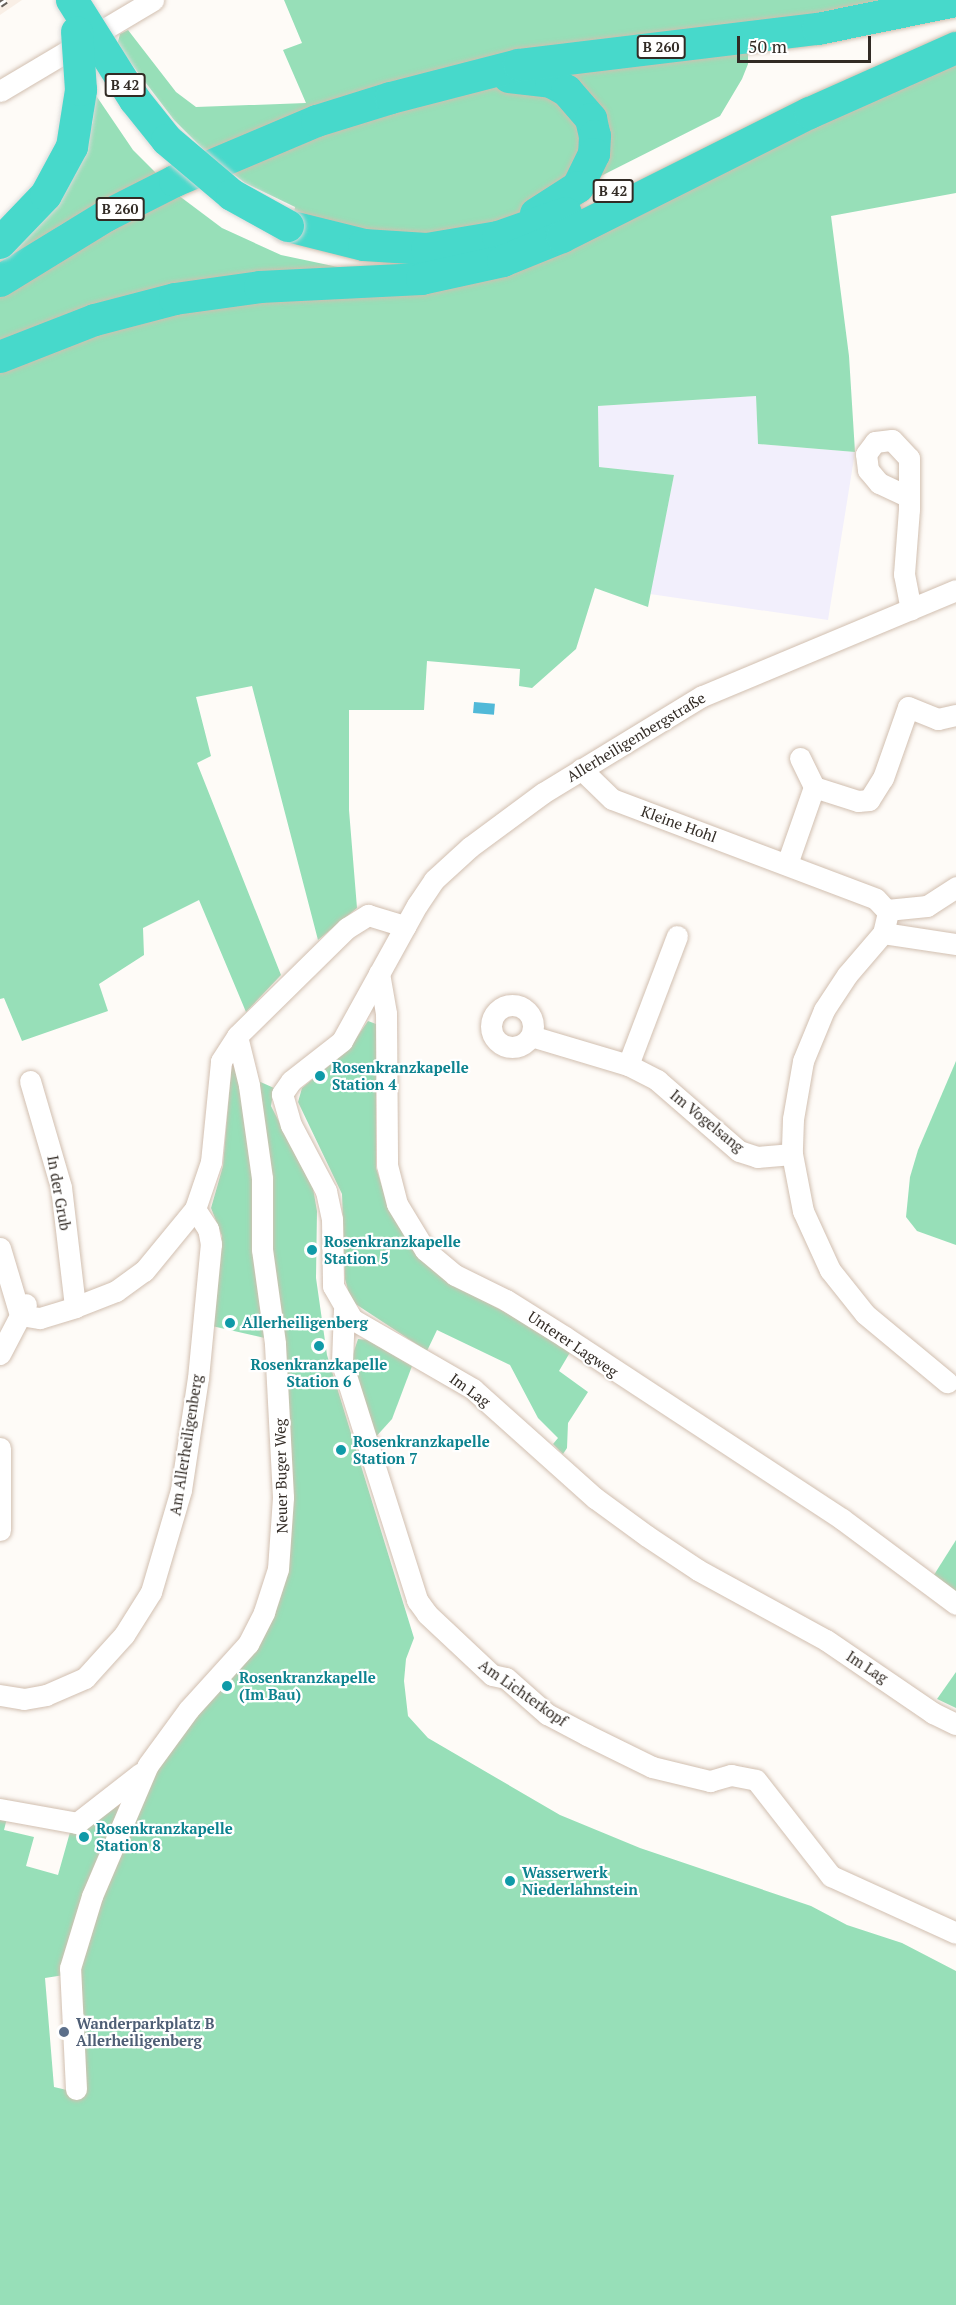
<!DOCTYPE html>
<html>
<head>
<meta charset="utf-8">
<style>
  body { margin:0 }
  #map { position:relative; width:956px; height:2305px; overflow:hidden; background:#fefbf7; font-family:"PT Serif",serif }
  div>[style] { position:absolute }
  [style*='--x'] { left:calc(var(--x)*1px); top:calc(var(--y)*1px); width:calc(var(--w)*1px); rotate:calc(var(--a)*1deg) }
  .built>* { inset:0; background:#f9efe6 }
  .education>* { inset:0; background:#f2effc }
  .green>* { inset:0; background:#97dfb8 }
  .water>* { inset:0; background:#51b9d8; transform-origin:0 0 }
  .roads { filter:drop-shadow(0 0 2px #d1bfb0) drop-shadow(0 0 2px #d1bfb0) }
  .minor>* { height:21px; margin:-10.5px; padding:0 10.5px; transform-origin:10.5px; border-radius:10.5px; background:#fff }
  .minor>.ring { margin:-10.5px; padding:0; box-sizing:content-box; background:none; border:21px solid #fff; border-radius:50% }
  .highway>* { height:32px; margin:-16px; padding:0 16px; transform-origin:16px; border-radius:16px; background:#47d9cb }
  .rail>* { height:7px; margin-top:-3.5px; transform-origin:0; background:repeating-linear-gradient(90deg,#fff 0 14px,#66605a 0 28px); box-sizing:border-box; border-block:2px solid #66605a }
  .bridges { filter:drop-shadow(0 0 2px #dad9d8) drop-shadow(0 0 2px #dad9d8) }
  .highway-bridge>* { height:32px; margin:-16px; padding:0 16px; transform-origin:16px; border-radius:16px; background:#47d9cb }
  .dots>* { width:16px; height:16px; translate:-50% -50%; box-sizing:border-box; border:3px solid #fff; border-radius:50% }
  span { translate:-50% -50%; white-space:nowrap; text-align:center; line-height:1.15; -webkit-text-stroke:4.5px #fff; paint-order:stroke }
  .shield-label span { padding:2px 4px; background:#fff; border:2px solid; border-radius:4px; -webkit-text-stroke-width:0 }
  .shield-label { font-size:14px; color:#322b25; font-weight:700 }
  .street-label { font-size:15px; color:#322b25 }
  .culture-label { font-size:15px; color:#0d838f; font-weight:700 }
  .left { translate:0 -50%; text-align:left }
  .service-label { font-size:15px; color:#4e5e75; font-weight:700 }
  .scale { position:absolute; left:737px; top:36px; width:134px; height:27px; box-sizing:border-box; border:3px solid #322b25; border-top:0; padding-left:8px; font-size:18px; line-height:21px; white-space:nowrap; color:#322b25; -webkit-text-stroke:4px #fff; paint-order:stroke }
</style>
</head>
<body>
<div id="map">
  <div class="built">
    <i style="clip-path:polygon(0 0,22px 0,0 15px)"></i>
  </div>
  <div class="education">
    <i style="clip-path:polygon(756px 396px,758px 444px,855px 452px,828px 620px,650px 594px,674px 475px,599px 467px,598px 406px)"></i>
  </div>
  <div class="green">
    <i style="clip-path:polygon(284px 0,891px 0,712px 34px,206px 152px,174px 120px,117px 45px,120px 34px,128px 30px,176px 92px,196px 107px,306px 103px,283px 50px,302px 43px)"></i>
    <i style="clip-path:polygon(748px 50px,748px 64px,742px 79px,720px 116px,593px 180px,598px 171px,555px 74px)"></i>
    <i style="clip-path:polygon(956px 59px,956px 193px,831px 216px,849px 356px,855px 452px,758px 444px,756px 396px,598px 406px,599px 467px,674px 475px,648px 607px,595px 588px,576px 649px,532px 688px,519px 686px,520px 669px,427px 661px,424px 710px,349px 710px,349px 810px,357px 908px,318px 940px,252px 686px,196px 697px,211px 756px,197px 763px,281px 975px,246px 1012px,199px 900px,143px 928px,144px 955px,99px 984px,108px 1011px,22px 1041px,4px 998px,0 999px,0 372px,120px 326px,237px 302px,407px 294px)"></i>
    <i style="clip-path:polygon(532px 83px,586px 124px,579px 174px,520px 213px,494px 222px,424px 235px,349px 229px,294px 212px,295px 207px,245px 183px,227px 169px,300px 138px,478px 88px)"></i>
    <i style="clip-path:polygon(95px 94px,133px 150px,158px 175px,62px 224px,0 266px,0 258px,82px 160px,93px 121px)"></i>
    <i style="clip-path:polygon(174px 192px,222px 228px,281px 255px,352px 270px,0 348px,0 293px)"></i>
    <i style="clip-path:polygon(368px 1021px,376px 1024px,376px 1168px,389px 1208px,414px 1252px,488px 1303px,572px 1349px,559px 1371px,588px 1392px,568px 1423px,567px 1448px,563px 1454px,553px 1444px,558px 1438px,538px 1418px,510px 1365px,437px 1330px,427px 1351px,351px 1301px,345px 1279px,342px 1194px,298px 1102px,302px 1088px,348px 1050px)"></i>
    <i style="clip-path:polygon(evenodd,232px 1058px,256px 1080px,274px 1088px,271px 1106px,313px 1188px,317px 1211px,316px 1278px,327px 1355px,414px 1638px,406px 1659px,404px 1681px,408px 1716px,428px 1738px,560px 1815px,640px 1848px,811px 1906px,847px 1925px,902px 1943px,956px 1971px,956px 2305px,0 2305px,0 1816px,7px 1818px,4px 1830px,34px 1837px,26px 1866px,58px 1875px,74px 1818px,125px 1780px,241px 1641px,260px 1606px,276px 1537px,269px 1339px,212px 1326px,222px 1236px,211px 1208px,223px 1166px,232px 1058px,77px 1973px,71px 2091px,54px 2087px,45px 1978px,77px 1973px)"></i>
    <i style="clip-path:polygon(956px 1061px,956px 1245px,917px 1231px,906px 1217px,910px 1177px,918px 1150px)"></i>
    <i style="clip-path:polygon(358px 1339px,368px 1340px,412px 1366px,392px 1419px,373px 1440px,352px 1357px)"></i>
    <i style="clip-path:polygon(956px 1540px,956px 1597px,932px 1578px)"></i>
    <i style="clip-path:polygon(956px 1672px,956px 1708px,937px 1699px)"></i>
  </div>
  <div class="water">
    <i style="left:474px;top:702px;width:21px;height:11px;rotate:5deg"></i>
  </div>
  <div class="roads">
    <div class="minor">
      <i style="--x:0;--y:91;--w:178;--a:-30.7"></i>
      <i style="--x:909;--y:497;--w:33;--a:-155"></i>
      <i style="--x:879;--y:483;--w:17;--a:-130"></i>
      <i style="--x:868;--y:470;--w:16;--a:-97"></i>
      <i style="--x:866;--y:454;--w:15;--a:-53"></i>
      <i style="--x:875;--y:442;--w:17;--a:-7"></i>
      <i style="--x:892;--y:440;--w:25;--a:47"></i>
      <i style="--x:909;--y:458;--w:51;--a:90"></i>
      <i style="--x:909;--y:509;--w:65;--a:94.4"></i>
      <i style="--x:904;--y:574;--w:36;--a:79"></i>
      <i style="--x:956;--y:590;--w:275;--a:157.3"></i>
      <i style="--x:702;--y:696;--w:186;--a:148.6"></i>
      <i style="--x:543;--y:793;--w:91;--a:143.5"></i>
      <i style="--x:470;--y:847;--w:49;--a:137.5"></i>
      <i style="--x:434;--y:880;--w:30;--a:124"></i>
      <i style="--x:417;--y:905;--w:155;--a:118.9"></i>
      <i style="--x:342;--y:1041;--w:65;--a:141.9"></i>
      <i style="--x:291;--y:1081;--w:16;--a:125"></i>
      <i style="--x:282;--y:1094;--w:32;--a:74"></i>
      <i style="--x:291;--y:1125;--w:75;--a:62.1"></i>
      <i style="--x:326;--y:1191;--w:29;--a:78"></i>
      <i style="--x:332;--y:1219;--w:67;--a:89.1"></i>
      <i style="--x:333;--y:1286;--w:38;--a:60"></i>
      <i style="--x:352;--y:1319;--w:140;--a:30"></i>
      <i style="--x:473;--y:1389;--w:164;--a:41.8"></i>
      <i style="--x:595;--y:1498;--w:64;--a:36.2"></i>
      <i style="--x:647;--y:1536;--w:61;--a:33.7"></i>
      <i style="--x:698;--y:1570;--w:146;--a:28.7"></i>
      <i style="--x:826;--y:1640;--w:130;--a:34.3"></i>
      <i style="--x:933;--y:1713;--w:25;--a:26"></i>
      <i style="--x:800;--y:758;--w:32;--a:64"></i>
      <i style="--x:581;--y:769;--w:43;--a:44.1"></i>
      <i style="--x:612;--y:799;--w:282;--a:20.7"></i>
      <i style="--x:876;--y:899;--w:18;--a:47"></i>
      <i style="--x:888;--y:912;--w:22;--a:103"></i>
      <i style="--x:883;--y:933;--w:74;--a:8.6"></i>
      <i style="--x:787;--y:864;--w:82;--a:-70.7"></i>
      <i style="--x:814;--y:787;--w:46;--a:17.7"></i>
      <i style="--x:858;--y:801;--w:11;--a:-5"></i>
      <i style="--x:869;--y:800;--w:26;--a:-58"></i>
      <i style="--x:883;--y:778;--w:75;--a:-70.6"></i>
      <i style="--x:908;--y:707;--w:32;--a:22"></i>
      <i style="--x:938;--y:719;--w:18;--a:-13"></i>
      <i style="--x:887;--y:910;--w:40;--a:-5.7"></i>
      <i style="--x:927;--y:906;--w:35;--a:-33"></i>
      <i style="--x:883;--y:933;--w:55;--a:130.6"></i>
      <i style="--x:847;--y:975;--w:42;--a:123.3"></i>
      <i style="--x:824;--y:1010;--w:55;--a:112.4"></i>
      <i style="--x:803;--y:1061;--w:59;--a:99.8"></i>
      <i style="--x:793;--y:1119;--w:35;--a:92"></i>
      <i style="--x:792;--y:1154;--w:58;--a:79.1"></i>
      <i style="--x:803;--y:1211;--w:65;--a:65.4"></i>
      <i style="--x:830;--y:1270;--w:56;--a:51.5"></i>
      <i style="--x:865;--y:1314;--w:107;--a:39.7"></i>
      <i style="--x:379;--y:973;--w:41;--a:80.1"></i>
      <i style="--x:386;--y:1013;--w:152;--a:89.6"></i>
      <i style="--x:387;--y:1165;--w:40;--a:75.6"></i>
      <i style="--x:397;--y:1204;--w:54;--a:58.7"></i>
      <i style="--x:425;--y:1250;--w:39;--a:40"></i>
      <i style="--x:455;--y:1275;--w:57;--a:26.1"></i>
      <i style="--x:506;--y:1300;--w:70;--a:32.1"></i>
      <i style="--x:565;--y:1337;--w:331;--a:33.3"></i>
      <i style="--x:842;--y:1519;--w:142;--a:36.7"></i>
      <i class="ring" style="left:491px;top:1005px;width:21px;height:21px"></i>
      <i style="--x:531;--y:1036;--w:101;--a:16.6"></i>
      <i style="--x:628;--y:1065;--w:33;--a:27"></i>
      <i style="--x:657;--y:1080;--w:108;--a:40.9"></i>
      <i style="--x:739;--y:1151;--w:19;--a:18"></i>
      <i style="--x:757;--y:1157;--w:35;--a:-5"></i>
      <i style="--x:628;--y:1065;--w:138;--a:-69.2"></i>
      <i style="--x:30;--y:1081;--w:110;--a:73.7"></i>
      <i style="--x:61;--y:1187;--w:121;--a:83.3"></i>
      <i style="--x:0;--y:1248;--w:70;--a:73.4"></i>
      <i style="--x:344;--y:1310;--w:53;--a:92.2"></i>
      <i style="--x:342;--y:1363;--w:249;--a:72.4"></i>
      <i style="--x:417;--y:1600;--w:17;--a:54"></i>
      <i style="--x:427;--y:1614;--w:89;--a:43.2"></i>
      <i style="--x:492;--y:1675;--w:14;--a:12"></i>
      <i style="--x:506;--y:1678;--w:55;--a:41.3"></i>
      <i style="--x:547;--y:1714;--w:45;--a:27.7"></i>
      <i style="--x:587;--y:1735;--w:72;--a:26.2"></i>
      <i style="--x:652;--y:1767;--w:60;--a:13.6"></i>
      <i style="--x:710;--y:1781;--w:22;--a:-16"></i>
      <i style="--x:731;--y:1775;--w:25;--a:11"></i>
      <i style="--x:756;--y:1780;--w:122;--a:52"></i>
      <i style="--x:831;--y:1876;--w:137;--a:24.5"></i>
      <i style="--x:20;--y:1315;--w:20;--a:9"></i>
      <i style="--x:40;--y:1318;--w:37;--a:-17"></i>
      <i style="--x:75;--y:1307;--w:44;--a:-21.3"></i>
      <i style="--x:116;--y:1291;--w:34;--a:-36"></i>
      <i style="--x:144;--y:1271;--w:80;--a:-50.6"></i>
      <i style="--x:195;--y:1209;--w:50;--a:-71.2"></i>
      <i style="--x:211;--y:1162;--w:101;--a:-84.3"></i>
      <i style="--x:221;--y:1061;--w:30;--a:-57"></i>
      <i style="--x:237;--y:1036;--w:154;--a:-44.5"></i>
      <i style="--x:347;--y:928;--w:25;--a:-32"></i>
      <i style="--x:368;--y:915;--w:39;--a:17"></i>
      <i style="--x:0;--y:1354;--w:56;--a:-62.5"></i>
      <i style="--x:0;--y:1448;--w:82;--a:90"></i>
      <i style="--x:0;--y:1695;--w:24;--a:9"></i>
      <i style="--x:24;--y:1699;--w:22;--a:-10"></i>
      <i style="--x:46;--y:1695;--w:43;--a:-23.6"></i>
      <i style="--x:85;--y:1678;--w:58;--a:-47.8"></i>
      <i style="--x:124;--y:1635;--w:51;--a:-57.9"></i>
      <i style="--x:151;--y:1592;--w:106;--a:-73.6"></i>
      <i style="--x:181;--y:1490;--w:113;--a:-81.4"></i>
      <i style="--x:198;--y:1378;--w:135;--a:-84.5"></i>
      <i style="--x:211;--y:1244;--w:15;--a:-101"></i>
      <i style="--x:208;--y:1229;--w:24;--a:-123"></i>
      <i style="--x:0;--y:1809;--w:78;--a:10.3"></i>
      <i style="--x:77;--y:1823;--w:80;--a:-37.9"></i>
      <i style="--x:76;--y:2089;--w:121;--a:-92.8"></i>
      <i style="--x:70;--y:1968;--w:75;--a:-73"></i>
      <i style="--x:92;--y:1896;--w:142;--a:-66.9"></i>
      <i style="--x:148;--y:1765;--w:69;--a:-53.8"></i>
      <i style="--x:189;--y:1709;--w:88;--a:-47.8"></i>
      <i style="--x:248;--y:1644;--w:36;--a:-63"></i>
      <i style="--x:264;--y:1612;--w:45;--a:-72"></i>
      <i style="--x:278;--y:1569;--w:72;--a:-86"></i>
      <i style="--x:283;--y:1497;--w:154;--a:-93"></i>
      <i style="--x:275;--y:1343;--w:95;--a:-97.9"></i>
      <i style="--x:262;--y:1249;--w:71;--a:-90"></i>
      <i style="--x:262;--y:1178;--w:94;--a:-98"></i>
      <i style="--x:249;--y:1085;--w:50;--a:-103.8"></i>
    </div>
    <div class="highway">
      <i style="--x:509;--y:77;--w:42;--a:6.8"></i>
      <i style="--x:551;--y:82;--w:18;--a:29"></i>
      <i style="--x:567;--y:91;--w:37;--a:49"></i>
      <i style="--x:591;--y:119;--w:17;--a:77"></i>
      <i style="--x:595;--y:136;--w:18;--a:93"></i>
      <i style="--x:594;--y:154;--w:37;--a:116"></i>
      <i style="--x:578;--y:187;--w:50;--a:147.3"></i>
      <i style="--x:288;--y:226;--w:78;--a:14"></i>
      <i style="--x:364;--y:245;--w:63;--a:3.6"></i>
      <i style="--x:427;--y:249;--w:72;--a:-9.6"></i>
      <i style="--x:498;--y:237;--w:72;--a:-19.4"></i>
      <i style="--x:0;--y:281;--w:124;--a:-31.5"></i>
      <i style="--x:106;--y:216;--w:77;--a:-26.9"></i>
      <i style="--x:175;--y:181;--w:154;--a:-22.9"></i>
      <i style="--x:317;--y:121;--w:77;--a:-17.3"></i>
      <i style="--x:391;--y:98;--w:132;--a:-14.5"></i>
      <i style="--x:519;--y:65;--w:301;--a:-6.9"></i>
      <i style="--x:818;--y:29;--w:141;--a:-11.5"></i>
      <i style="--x:0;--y:357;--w:102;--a:-21.3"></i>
      <i style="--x:95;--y:320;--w:83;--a:-14.7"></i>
      <i style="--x:175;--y:299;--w:86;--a:-8"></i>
      <i style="--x:260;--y:287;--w:162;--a:-2.8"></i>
      <i style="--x:422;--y:279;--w:83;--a:-12.5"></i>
      <i style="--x:503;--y:261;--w:64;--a:-22.1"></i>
      <i style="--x:562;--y:237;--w:277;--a:-26.6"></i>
      <i style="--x:810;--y:113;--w:160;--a:-24"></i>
    </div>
  </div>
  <div class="rail">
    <i style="--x:0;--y:4;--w:7;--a:-34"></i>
  </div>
  <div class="bridges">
    <div class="highway-bridge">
      <i style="--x:72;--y:0;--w:118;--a:57.8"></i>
      <i style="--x:135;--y:100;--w:51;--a:51.3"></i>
      <i style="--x:167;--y:140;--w:85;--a:40.2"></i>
      <i style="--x:232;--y:195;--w:64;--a:29"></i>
      <i style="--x:0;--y:243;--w:66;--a:-46.2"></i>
      <i style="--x:46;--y:195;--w:55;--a:-61.6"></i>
      <i style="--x:72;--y:147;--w:58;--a:-81"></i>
      <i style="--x:81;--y:90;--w:58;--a:-93.9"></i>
    </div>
  </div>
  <div class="dots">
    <i style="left:320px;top:1076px;background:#0f9aa8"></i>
    <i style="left:312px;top:1250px;background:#0f9aa8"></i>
    <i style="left:230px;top:1323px;background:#0f9aa8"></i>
    <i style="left:319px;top:1346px;background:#0f9aa8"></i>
    <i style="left:341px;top:1450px;background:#0f9aa8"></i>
    <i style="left:227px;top:1686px;background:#0f9aa8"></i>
    <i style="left:84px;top:1837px;background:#0f9aa8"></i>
    <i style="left:510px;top:1881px;background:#0f9aa8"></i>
    <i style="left:64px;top:2032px;background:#5c6f8a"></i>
  </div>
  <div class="shield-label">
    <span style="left:661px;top:47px">B 260</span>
    <span style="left:125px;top:85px">B 42</span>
    <span style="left:613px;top:191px">B 42</span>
    <span style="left:120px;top:209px">B 260</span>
  </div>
  <div class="street-label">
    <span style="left:636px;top:737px;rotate:-31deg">Allerheiligenbergstraße</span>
    <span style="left:679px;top:824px;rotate:20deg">Kleine Hohl</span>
    <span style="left:707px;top:1121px;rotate:39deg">Im Vogelsang</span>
    <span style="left:59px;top:1193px;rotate:80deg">In der Grub</span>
    <span style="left:573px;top:1344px;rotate:34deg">Unterer Lagweg</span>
    <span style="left:470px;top:1390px;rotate:36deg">Im Lag</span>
    <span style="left:186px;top:1445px;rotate:-81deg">Am Allerheiligenberg</span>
    <span style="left:281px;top:1476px;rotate:-91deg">Neuer Buger Weg</span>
    <span style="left:867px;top:1667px;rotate:33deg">Im Lag</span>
    <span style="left:523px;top:1693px;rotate:35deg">Am Lichterkopf</span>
  </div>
  <div class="culture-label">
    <span class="left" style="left:332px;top:1076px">Rosenkranzkapelle<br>Station 4</span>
    <span class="left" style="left:324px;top:1250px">Rosenkranzkapelle<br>Station 5</span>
    <span class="left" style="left:242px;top:1323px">Allerheiligenberg</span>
    <span style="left:319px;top:1373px">Rosenkranzkapelle<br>Station 6</span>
    <span class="left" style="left:353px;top:1450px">Rosenkranzkapelle<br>Station 7</span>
    <span class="left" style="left:239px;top:1686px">Rosenkranzkapelle<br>(Im Bau)</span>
    <span class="left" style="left:96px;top:1837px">Rosenkranzkapelle<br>Station 8</span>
    <span class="left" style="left:522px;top:1881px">Wasserwerk<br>Niederlahnstein</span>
  </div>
  <div class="service-label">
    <span class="left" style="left:76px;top:2032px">Wanderparkplatz B<br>Allerheiligenberg</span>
  </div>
  <div class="scale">50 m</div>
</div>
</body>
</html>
